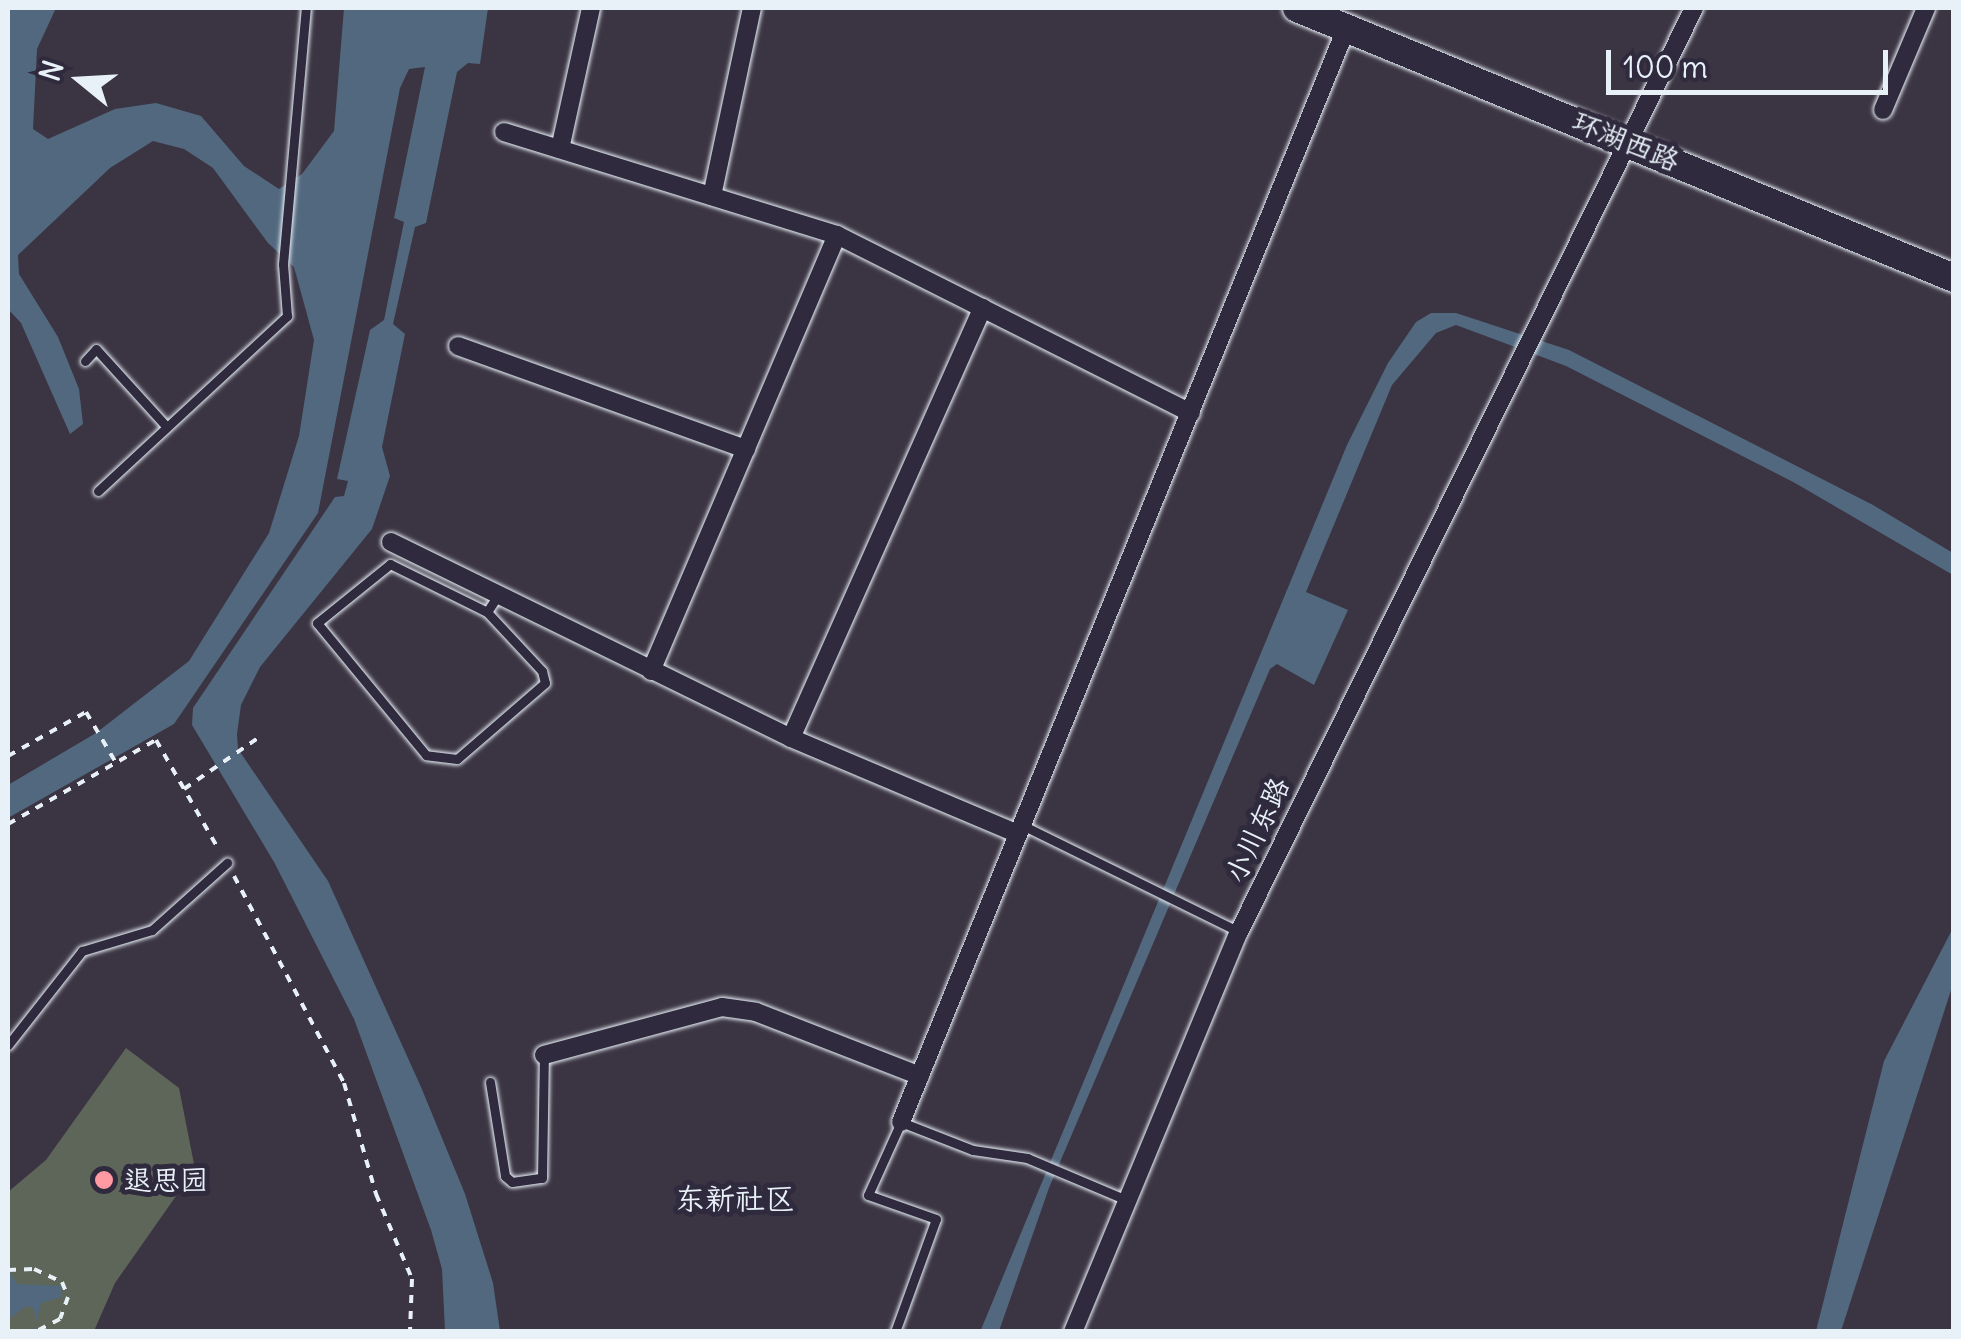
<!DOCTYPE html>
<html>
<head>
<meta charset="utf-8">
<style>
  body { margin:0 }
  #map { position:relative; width:1961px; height:1339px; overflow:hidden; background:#3b3442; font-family:Delius,"LXGW WenKai TC",sans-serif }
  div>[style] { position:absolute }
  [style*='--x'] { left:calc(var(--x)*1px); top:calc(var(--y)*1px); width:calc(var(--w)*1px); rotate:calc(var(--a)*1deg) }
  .green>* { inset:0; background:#5e665a }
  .water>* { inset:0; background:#52687e }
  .path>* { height:4px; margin-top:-2px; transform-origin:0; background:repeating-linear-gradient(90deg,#e8f1f8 0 8px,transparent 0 16px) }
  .roads { filter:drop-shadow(0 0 2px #e8f1f8) drop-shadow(0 0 2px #e8f1f8) }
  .service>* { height:9px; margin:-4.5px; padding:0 4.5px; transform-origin:4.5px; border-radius:4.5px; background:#2f2a3d }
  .minor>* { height:18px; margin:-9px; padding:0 9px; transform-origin:9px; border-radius:9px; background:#2f2a3d }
  .secondary>* { height:28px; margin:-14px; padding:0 14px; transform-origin:14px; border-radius:14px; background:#2f2a3d }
  .dots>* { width:28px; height:28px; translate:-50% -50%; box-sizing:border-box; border:5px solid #2f2a3d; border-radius:50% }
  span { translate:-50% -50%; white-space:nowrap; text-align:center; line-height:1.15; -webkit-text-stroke:10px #2f2a3d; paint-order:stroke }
  .street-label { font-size:28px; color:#e8f1f8 }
  .poi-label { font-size:28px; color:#e8f1f8 }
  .left { translate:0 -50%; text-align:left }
  .neighbourhood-label { font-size:30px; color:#e8f1f8 }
  .frame { position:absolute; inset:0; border:10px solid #e8f1f8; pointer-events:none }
  .north { position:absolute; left:30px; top:30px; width:100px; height:100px; -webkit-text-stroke:8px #2f2a3d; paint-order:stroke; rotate:288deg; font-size:28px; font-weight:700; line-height:40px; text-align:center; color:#e8f1f8 }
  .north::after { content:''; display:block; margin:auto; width:35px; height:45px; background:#e8f1f8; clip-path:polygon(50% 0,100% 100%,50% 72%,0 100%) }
  .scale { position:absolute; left:1606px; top:50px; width:282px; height:45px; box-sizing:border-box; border:5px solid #e8f1f8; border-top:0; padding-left:12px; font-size:30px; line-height:35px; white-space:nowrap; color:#e8f1f8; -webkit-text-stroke:8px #2f2a3d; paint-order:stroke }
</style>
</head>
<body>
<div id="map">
  <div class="green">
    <i style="clip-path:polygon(126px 1048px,179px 1088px,195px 1169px,115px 1283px,94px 1331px,8px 1332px,8px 1192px,46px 1160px)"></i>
  </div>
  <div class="water">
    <i style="clip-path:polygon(9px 8px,56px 8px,37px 49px,33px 129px,48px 139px,115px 109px,156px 103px,201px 116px,244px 166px,279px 189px,302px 174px,334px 131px,344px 8px,488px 8px,480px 64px,468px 63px,457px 72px,426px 223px,415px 227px,393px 324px,405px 334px,382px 447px,390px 476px,372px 529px,260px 667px,241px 705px,237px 734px,238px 749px,328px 881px,421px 1087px,465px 1194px,493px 1283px,500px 1331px,445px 1331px,442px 1269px,431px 1230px,354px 1019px,274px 862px,192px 725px,193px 708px,335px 497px,344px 496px,348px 481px,337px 479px,370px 330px,384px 320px,404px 222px,394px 218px,425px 67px,409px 69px,400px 88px,318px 513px,174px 724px,8px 818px,8px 785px,96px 733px,189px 661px,269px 533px,299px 436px,314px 340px,294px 267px,268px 243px,213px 168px,184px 149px,153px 141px,110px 168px,18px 255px,19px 274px,58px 337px,79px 389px,83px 424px,70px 434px,21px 323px,8px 309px)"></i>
    <i style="clip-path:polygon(1431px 313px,1456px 313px,1569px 350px,1873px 505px,1953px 553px,1953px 575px,1795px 483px,1566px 366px,1456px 325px,1436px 333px,1392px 385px,1306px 592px,1348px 610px,1314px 685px,1277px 664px,1270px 669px,1049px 1188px,999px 1331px,980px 1332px,1347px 445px,1388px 363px,1416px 322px)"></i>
    <i style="clip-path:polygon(1953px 928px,1953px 984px,1841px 1331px,1816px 1331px,1884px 1061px)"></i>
    <i style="clip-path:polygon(10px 1273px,17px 1284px,61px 1286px,62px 1297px,41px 1303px,36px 1323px,34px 1309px,27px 1306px,8px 1319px)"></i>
  </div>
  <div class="path">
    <i style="--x:8;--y:756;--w:90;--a:-29.4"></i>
    <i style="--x:86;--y:712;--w:59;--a:59.5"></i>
    <i style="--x:184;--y:789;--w:90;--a:-34.6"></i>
    <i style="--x:8;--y:824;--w:170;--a:-29.6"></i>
    <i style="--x:156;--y:740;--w:127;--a:60.2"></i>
    <i style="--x:234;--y:876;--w:234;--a:62"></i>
    <i style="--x:344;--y:1083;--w:116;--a:73.9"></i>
    <i style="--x:376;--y:1194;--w:92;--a:67"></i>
    <i style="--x:412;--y:1279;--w:53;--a:92.2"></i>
    <i style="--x:8;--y:1270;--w:26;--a:-2"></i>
    <i style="--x:34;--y:1269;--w:31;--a:25"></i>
    <i style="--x:62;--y:1282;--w:16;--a:68"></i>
    <i style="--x:68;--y:1297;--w:23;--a:110"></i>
    <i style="--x:60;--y:1319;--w:29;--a:153"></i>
  </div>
  <div class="roads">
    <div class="service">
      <i style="--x:85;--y:361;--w:16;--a:-47"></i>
      <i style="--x:96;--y:349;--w:105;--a:47.7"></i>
      <i style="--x:98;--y:491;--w:258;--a:-42.8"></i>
      <i style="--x:287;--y:316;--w:52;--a:-94.4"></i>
      <i style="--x:283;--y:264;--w:257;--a:-84.9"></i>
      <i style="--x:487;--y:612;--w:81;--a:47"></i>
      <i style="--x:542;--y:671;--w:12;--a:76"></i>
      <i style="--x:545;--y:683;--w:116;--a:139.2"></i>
      <i style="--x:457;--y:759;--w:31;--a:-173"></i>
      <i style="--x:426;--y:755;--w:171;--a:-129.5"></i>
      <i style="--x:317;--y:623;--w:94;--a:-38.9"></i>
      <i style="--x:390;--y:564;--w:108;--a:26.3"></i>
      <i style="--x:487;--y:612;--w:20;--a:-57"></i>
      <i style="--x:1022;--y:825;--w:242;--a:26.2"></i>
      <i style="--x:8;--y:1045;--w:120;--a:-51.8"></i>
      <i style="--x:82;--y:951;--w:73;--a:-16.7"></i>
      <i style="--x:152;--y:930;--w:101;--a:-41.8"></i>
      <i style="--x:490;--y:1082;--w:95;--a:80.9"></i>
      <i style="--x:505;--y:1176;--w:9;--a:41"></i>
      <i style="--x:512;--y:1182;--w:30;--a:-8"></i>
      <i style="--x:542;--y:1178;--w:123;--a:-89.1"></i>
      <i style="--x:895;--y:1332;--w:120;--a:-70.1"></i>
      <i style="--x:936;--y:1219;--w:72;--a:-160.6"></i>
      <i style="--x:868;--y:1195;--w:80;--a:-65.7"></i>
      <i style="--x:901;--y:1122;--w:77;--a:21.3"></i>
      <i style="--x:973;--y:1150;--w:55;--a:8.4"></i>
      <i style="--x:1027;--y:1158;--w:111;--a:22.9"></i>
    </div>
    <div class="minor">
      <i style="--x:1883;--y:110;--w:111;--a:-67.1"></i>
      <i style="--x:504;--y:132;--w:349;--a:17.2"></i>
      <i style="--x:837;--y:235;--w:396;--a:26.7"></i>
      <i style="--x:560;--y:149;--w:144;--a:-77.6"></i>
      <i style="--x:712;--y:196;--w:192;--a:-78"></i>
      <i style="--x:458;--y:346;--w:306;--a:19.7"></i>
      <i style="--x:391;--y:542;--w:445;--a:26.1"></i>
      <i style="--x:791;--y:738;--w:246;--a:22.9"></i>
      <i style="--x:651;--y:671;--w:474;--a:-66.9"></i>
      <i style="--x:791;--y:738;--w:471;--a:-66"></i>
      <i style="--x:544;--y:1055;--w:184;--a:-15.1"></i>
      <i style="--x:722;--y:1007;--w:34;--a:8"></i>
      <i style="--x:756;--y:1012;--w:176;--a:21.3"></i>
      <i style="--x:901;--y:1122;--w:1180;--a:-67.85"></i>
      <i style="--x:1073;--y:1332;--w:433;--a:-67.5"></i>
      <i style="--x:1239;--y:932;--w:1030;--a:-63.78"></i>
    </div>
    <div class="secondary">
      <i style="--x:1297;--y:8;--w:710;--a:22.34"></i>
    </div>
  </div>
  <div class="dots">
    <i style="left:104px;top:1180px;background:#ff9aa2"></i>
  </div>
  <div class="street-label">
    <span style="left:1626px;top:141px;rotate:22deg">环湖西路</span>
    <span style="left:1257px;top:830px;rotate:-65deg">小川东路</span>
  </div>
  <div class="poi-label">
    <span class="left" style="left:124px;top:1180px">退思园</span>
  </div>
  <div class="neighbourhood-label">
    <span style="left:735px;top:1198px">东新社区</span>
  </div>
  <div class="frame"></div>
  <div class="north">N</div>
  <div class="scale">100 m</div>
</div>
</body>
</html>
